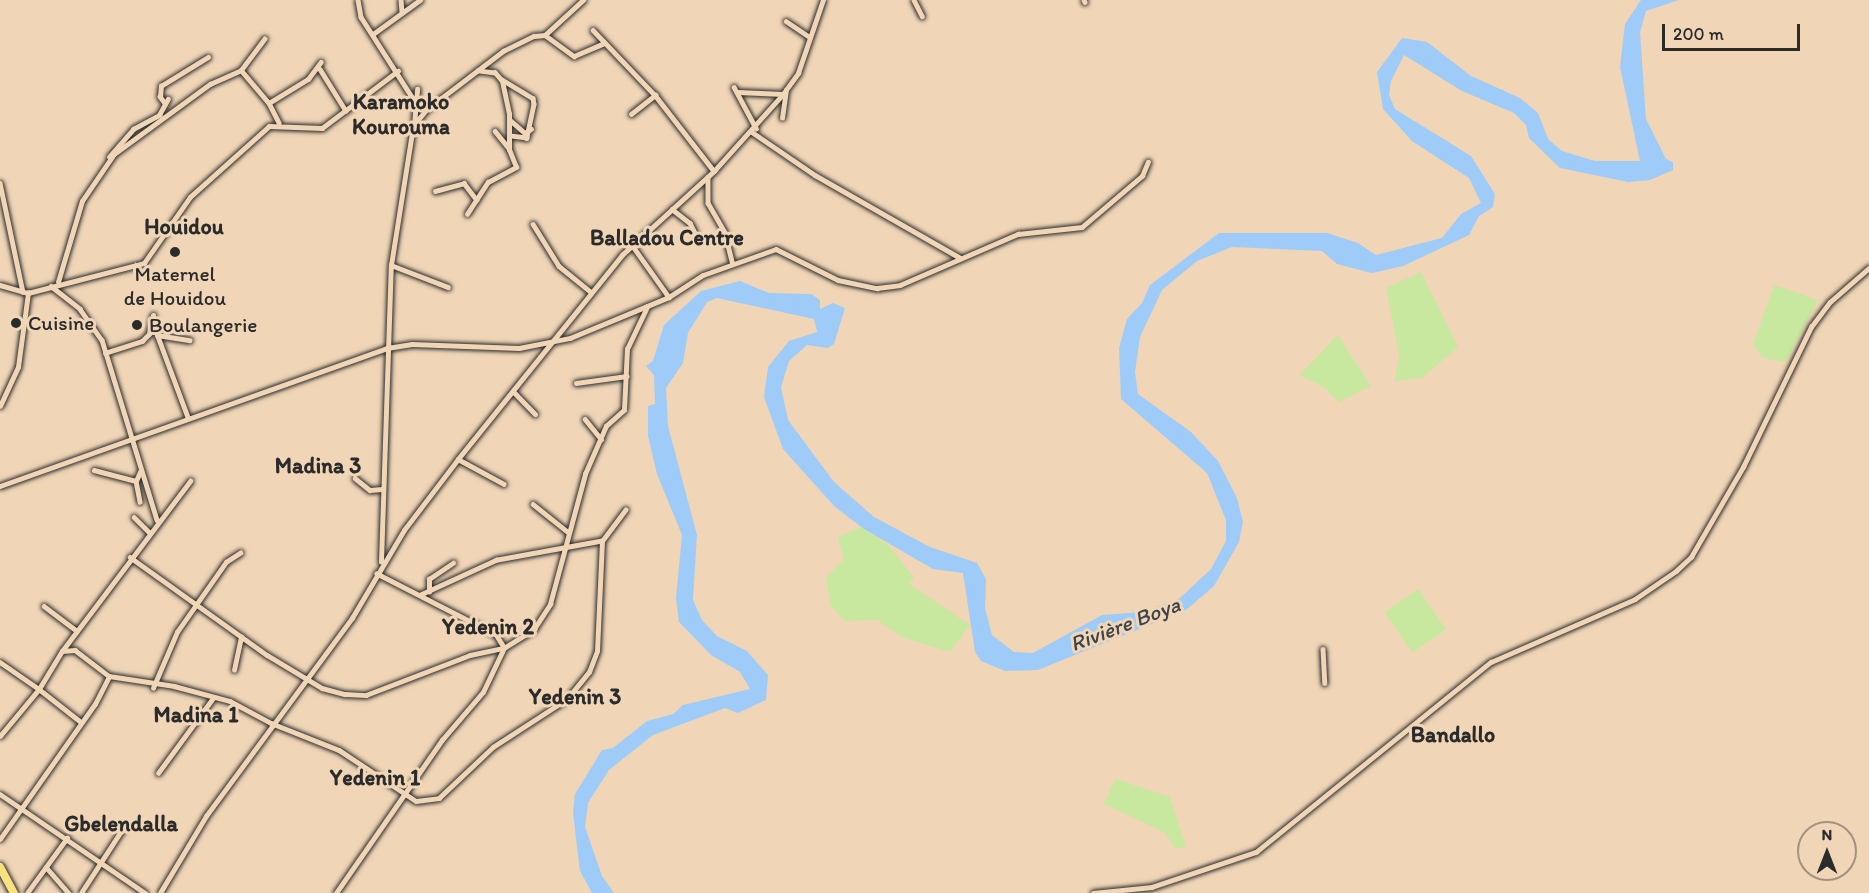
<!DOCTYPE html>
<html>
<head>
<meta charset="utf-8">
<style>
  body { margin:0 }
  #map { position:relative; width:1869px; height:893px; overflow:hidden; background:#f0d6b7; font-family:Itim,sans-serif }
  div>[style] { position:absolute }
  [style*='--x'] { left:calc(var(--x)*1px); top:calc(var(--y)*1px); width:calc(var(--w)*1px); rotate:calc(var(--a)*1deg) }
  .green>* { inset:0; background:#c8e79f; transform-origin:0 0 }
  .water>* { inset:0; background:#9fcbf9 }
  .roads { filter:drop-shadow(0 0 2px #2b2b2b) drop-shadow(0 0 2px #2b2b2b) }
  .minor>* { height:4.5px; margin:-2.25px; padding:0 2.25px; transform-origin:2.25px; border-radius:2.25px; background:#f0d6b7 }
  .trunk>* { height:8px; margin:-4px; padding:0 4px; transform-origin:4px; border-radius:4px; background:#fae180 }
  .dots>* { width:16px; height:16px; translate:-50% -50%; box-sizing:border-box; border:3px solid #f0d6b7; border-radius:50% }
  span { translate:-50% -50%; white-space:nowrap; text-align:center; line-height:1.15; -webkit-text-stroke:6px #f0d6b7; paint-order:stroke }
  .poi-label { font-size:21px; color:#2b2b2b }
  .left { translate:0 -50%; text-align:left }
  .neighbourhood-label { font-size:22px; color:#2b2b2b; font-weight:700 }
  .water-label { font-size:22px; color:#3c434a; font-style:italic }
  .north { position:absolute; left:1797px; top:821px; width:60px; height:60px; box-sizing:border-box; background:#f0d6b7; border:2px solid #a1927f; border-radius:50%; rotate:0deg; font-size:16px; font-weight:700; line-height:24px; text-align:center; color:#2b2b2b }
  .north::after { content:''; display:block; margin:auto; width:21px; height:27px; background:#2b2b2b; clip-path:polygon(50% 0,100% 100%,50% 72%,0 100%) }
  .scale { position:absolute; left:1662px; top:24px; width:138px; height:27px; box-sizing:border-box; border:3px solid #2b2b2b; border-top:0; padding-left:8px; font-size:18px; line-height:21px; white-space:nowrap; color:#2b2b2b; -webkit-text-stroke:4px #f0d6b7; paint-order:stroke }
</style>
</head>
<body>
<div id="map">
  <div class="green">
    <i style="clip-path:polygon(1421px 272px,1458px 347px,1422px 378px,1395px 381px,1399px 353px,1386px 288px)"></i>
    <i style="clip-path:polygon(1774px 285px,1818px 300px,1786px 362px,1763px 358px,1753px 345px)"></i>
    <i style="clip-path:polygon(1338px 335px,1371px 386px,1339px 402px,1325px 388px,1299px 375px)"></i>
    <i style="clip-path:polygon(861px 527px,888px 545px,914px 577px,909px 584px,970px 625px,950px 652px,904px 638px,877px 620px,845px 621px,831px 606px,826px 578px,844px 559px,838px 537px)"></i>
    <i style="left:1418px;top:589px;width:49px;height:41px;rotate:55deg"></i>
    <i style="clip-path:polygon(1115px 779px,1170px 797px,1186px 847px,1175px 849px,1166px 833px,1104px 804px)"></i>
  </div>
  <div class="water">
    <i style="clip-path:polygon(1641px 0,1679px 0,1646px 11px,1640px 32px,1646px 119px,1666px 159px,1673px 162px,1673px 170px,1650px 180px,1628px 182px,1560px 168px,1529px 138px,1526px 125px,1514px 113px,1462px 91px,1404px 55px,1391px 81px,1389px 95px,1395px 109px,1471px 156px,1495px 194px,1493px 207px,1479px 216px,1469px 235px,1403px 266px,1372px 273px,1337px 264px,1322px 251px,1232px 247px,1197px 261px,1162px 290px,1140px 337px,1135px 372px,1138px 394px,1191px 432px,1218px 461px,1237px 498px,1243px 522px,1239px 542px,1214px 586px,1186px 610px,1038px 670px,1005px 671px,981px 661px,975px 652px,963px 573px,933px 569px,864px 529px,834px 506px,783px 449px,764px 397px,768px 367px,789px 341px,817px 332px,814px 319px,717px 298px,707px 302px,688px 333px,683px 363px,666px 388px,668px 426px,697px 535px,693px 600px,702px 620px,717px 636px,747px 651px,768px 675px,766px 700px,738px 713px,725px 708px,653px 735px,609px 770px,588px 803px,585px 827px,602px 876px,614px 893px,592px 893px,580px 871px,573px 813px,575px 794px,602px 750px,613px 748px,647px 721px,673px 714px,683px 705px,750px 689px,740px 672px,711px 655px,679px 622px,676px 598px,682px 535px,657px 474px,648px 436px,648px 406px,655px 404px,654px 375px,646px 366px,653px 361px,664px 325px,701px 291px,740px 281px,769px 293px,811px 294px,820px 300px,820px 309px,833px 303px,845px 308px,834px 344px,828px 348px,807px 345px,789px 361px,781px 387px,788px 420px,834px 482px,874px 517px,930px 547px,977px 563px,986px 579px,985px 608px,992px 635px,1014px 652px,1033px 653px,1102px 615px,1143px 612px,1180px 598px,1211px 569px,1226px 541px,1226px 520px,1207px 473px,1121px 399px,1119px 348px,1127px 319px,1142px 303px,1150px 285px,1219px 233px,1327px 233px,1358px 243px,1376px 255px,1442px 238px,1461px 214px,1481px 203px,1469px 178px,1412px 141px,1383px 109px,1377px 72px,1402px 38px,1427px 42px,1471px 76px,1520px 98px,1538px 113px,1548px 139px,1562px 151px,1595px 161px,1640px 161px,1620px 67px,1625px 24px)"></i>
  </div>
  <div class="roads">
    <div class="minor">
      <i style="--x:358;--y:0;--w:17;--a:80"></i>
      <i style="--x:361;--y:17;--w:95;--a:57.5"></i>
      <i style="--x:412;--y:97;--w:19;--a:39"></i>
      <i style="--x:401;--y:0;--w:12;--a:85"></i>
      <i style="--x:914;--y:0;--w:18;--a:63"></i>
      <i style="--x:1084;--y:0;--w:2;--a:63"></i>
      <i style="--x:786;--y:21;--w:29;--a:34"></i>
      <i style="--x:593;--y:30;--w:90;--a:46.4"></i>
      <i style="--x:655;--y:95;--w:96;--a:52.2"></i>
      <i style="--x:373;--y:34;--w:58;--a:-35.9"></i>
      <i style="--x:545;--y:35;--w:52;--a:-42.6"></i>
      <i style="--x:320;--y:69;--w:49;--a:58.2"></i>
      <i style="--x:241;--y:70;--w:43;--a:49.7"></i>
      <i style="--x:269;--y:103;--w:22;--a:63"></i>
      <i style="--x:501;--y:79;--w:37;--a:31"></i>
      <i style="--x:533;--y:98;--w:6;--a:81"></i>
      <i style="--x:534;--y:104;--w:35;--a:102"></i>
      <i style="--x:527;--y:138;--w:17;--a:-173"></i>
      <i style="--x:734;--y:87;--w:47;--a:61.8"></i>
      <i style="--x:738;--y:92;--w:45;--a:2.5"></i>
      <i style="--x:269;--y:103;--w:46;--a:-31.6"></i>
      <i style="--x:308;--y:79;--w:21;--a:-53"></i>
      <i style="--x:165;--y:104;--w:9;--a:-126"></i>
      <i style="--x:160;--y:97;--w:11;--a:-85"></i>
      <i style="--x:161;--y:86;--w:55;--a:-31.7"></i>
      <i style="--x:631;--y:114;--w:31;--a:-38"></i>
      <i style="--x:782;--y:118;--w:28;--a:-82"></i>
      <i style="--x:510;--y:120;--w:20;--a:41"></i>
      <i style="--x:525;--y:133;--w:7;--a:-34"></i>
      <i style="--x:414;--y:125;--w:36;--a:-85"></i>
      <i style="--x:495;--y:131;--w:22;--a:51"></i>
      <i style="--x:752;--y:132;--w:76;--a:34.3"></i>
      <i style="--x:815;--y:175;--w:166;--a:29.7"></i>
      <i style="--x:109;--y:157;--w:37;--a:-49"></i>
      <i style="--x:133;--y:129;--w:30;--a:-28"></i>
      <i style="--x:159;--y:115;--w:18;--a:-61"></i>
      <i style="--x:708;--y:177;--w:26;--a:90"></i>
      <i style="--x:708;--y:203;--w:34;--a:60"></i>
      <i style="--x:725;--y:233;--w:32;--a:76"></i>
      <i style="--x:0;--y:183;--w:111;--a:78.1"></i>
      <i style="--x:435;--y:191;--w:30;--a:-15"></i>
      <i style="--x:464;--y:183;--w:21;--a:53"></i>
      <i style="--x:672;--y:209;--w:23;--a:38"></i>
      <i style="--x:690;--y:223;--w:13;--a:63"></i>
      <i style="--x:467;--y:214;--w:38;--a:-57"></i>
      <i style="--x:488;--y:182;--w:32;--a:-28"></i>
      <i style="--x:516;--y:167;--w:18;--a:-112"></i>
      <i style="--x:509;--y:150;--w:36;--a:-90"></i>
      <i style="--x:509;--y:114;--w:34;--a:-102"></i>
      <i style="--x:502;--y:81;--w:11;--a:-131"></i>
      <i style="--x:495;--y:73;--w:17;--a:-173"></i>
      <i style="--x:533;--y:224;--w:49;--a:58.2"></i>
      <i style="--x:559;--y:266;--w:41;--a:39.1"></i>
      <i style="--x:632;--y:245;--w:64;--a:54.6"></i>
      <i style="--x:391;--y:265;--w:61;--a:21.1"></i>
      <i style="--x:58;--y:282;--w:84;--a:-73.5"></i>
      <i style="--x:82;--y:201;--w:57;--a:-55.8"></i>
      <i style="--x:114;--y:154;--w:119;--a:-36.1"></i>
      <i style="--x:210;--y:84;--w:34;--a:-24"></i>
      <i style="--x:241;--y:70;--w:39;--a:-53"></i>
      <i style="--x:0;--y:285;--w:29;--a:16"></i>
      <i style="--x:28;--y:293;--w:120;--a:-14.5"></i>
      <i style="--x:144;--y:263;--w:80;--a:-55.1"></i>
      <i style="--x:190;--y:197;--w:106;--a:-41.9"></i>
      <i style="--x:269;--y:126;--w:53;--a:2.2"></i>
      <i style="--x:322;--y:128;--w:95;--a:-36.9"></i>
      <i style="--x:51;--y:286;--w:37;--a:38"></i>
      <i style="--x:80;--y:309;--w:38;--a:55"></i>
      <i style="--x:102;--y:340;--w:188;--a:73"></i>
      <i style="--x:153;--y:323;--w:100;--a:69.6"></i>
      <i style="--x:157;--y:335;--w:33;--a:9"></i>
      <i style="--x:105;--y:353;--w:39;--a:-18"></i>
      <i style="--x:142;--y:341;--w:10;--a:-45"></i>
      <i style="--x:149;--y:334;--w:19;--a:-78"></i>
      <i style="--x:576;--y:383;--w:51;--a:-7.8"></i>
      <i style="--x:513;--y:391;--w:32;--a:46"></i>
      <i style="--x:0;--y:406;--w:43;--a:-65.2"></i>
      <i style="--x:18;--y:367;--w:75;--a:-82.3"></i>
      <i style="--x:585;--y:419;--w:26;--a:51"></i>
      <i style="--x:458;--y:459;--w:52;--a:28.5"></i>
      <i style="--x:94;--y:470;--w:43;--a:14.7"></i>
      <i style="--x:136;--y:481;--w:12;--a:-66"></i>
      <i style="--x:355;--y:478;--w:19;--a:39"></i>
      <i style="--x:370;--y:490;--w:12;--a:-5"></i>
      <i style="--x:136;--y:481;--w:21;--a:79"></i>
      <i style="--x:0;--y:486;--w:411;--a:-19.6"></i>
      <i style="--x:387;--y:348;--w:25;--a:-9"></i>
      <i style="--x:412;--y:344;--w:107;--a:2.1"></i>
      <i style="--x:519;--y:348;--w:52;--a:-11.1"></i>
      <i style="--x:570;--y:338;--w:107;--a:-22.5"></i>
      <i style="--x:669;--y:297;--w:40;--a:-32.9"></i>
      <i style="--x:703;--y:275;--w:77;--a:-19.6"></i>
      <i style="--x:776;--y:249;--w:69;--a:26.6"></i>
      <i style="--x:838;--y:280;--w:40;--a:12"></i>
      <i style="--x:877;--y:288;--w:23;--a:-7"></i>
      <i style="--x:900;--y:285;--w:129;--a:-23.4"></i>
      <i style="--x:1018;--y:234;--w:64;--a:-6.2"></i>
      <i style="--x:1082;--y:227;--w:79;--a:-40.4"></i>
      <i style="--x:1142;--y:176;--w:15;--a:-67"></i>
      <i style="--x:533;--y:504;--w:45;--a:38.7"></i>
      <i style="--x:134;--y:517;--w:23;--a:45"></i>
      <i style="--x:602;--y:541;--w:39;--a:-53"></i>
      <i style="--x:130;--y:557;--w:168;--a:35.6"></i>
      <i style="--x:267;--y:655;--w:64;--a:31"></i>
      <i style="--x:322;--y:688;--w:24;--a:15"></i>
      <i style="--x:345;--y:694;--w:21;--a:3"></i>
      <i style="--x:366;--y:695;--w:111;--a:-21"></i>
      <i style="--x:470;--y:655;--w:35;--a:-12"></i>
      <i style="--x:504;--y:648;--w:36;--a:-32"></i>
      <i style="--x:534;--y:629;--w:30;--a:-57"></i>
      <i style="--x:550;--y:604;--w:135;--a:-74.9"></i>
      <i style="--x:585;--y:474;--w:52;--a:-66.4"></i>
      <i style="--x:606;--y:426;--w:24;--a:-42"></i>
      <i style="--x:624;--y:410;--w:61;--a:-87.2"></i>
      <i style="--x:627;--y:349;--w:47;--a:-64.5"></i>
      <i style="--x:381;--y:562;--w:297;--a:-88.1"></i>
      <i style="--x:391;--y:265;--w:141;--a:-81"></i>
      <i style="--x:413;--y:126;--w:22;--a:-51"></i>
      <i style="--x:427;--y:109;--w:96;--a:-37.3"></i>
      <i style="--x:503;--y:51;--w:34;--a:-26"></i>
      <i style="--x:534;--y:36;--w:11;--a:-5"></i>
      <i style="--x:545;--y:35;--w:36;--a:36"></i>
      <i style="--x:574;--y:56;--w:33;--a:-23"></i>
      <i style="--x:429;--y:592;--w:13;--a:-90"></i>
      <i style="--x:429;--y:579;--w:29;--a:-34"></i>
      <i style="--x:44;--y:606;--w:41;--a:37.1"></i>
      <i style="--x:1323;--y:649;--w:34;--a:87"></i>
      <i style="--x:62;--y:651;--w:213;--a:-53"></i>
      <i style="--x:0;--y:662;--w:47;--a:34.7"></i>
      <i style="--x:39;--y:689;--w:44;--a:-58.8"></i>
      <i style="--x:62;--y:651;--w:13;--a:-4"></i>
      <i style="--x:75;--y:650;--w:43;--a:37.4"></i>
      <i style="--x:234;--y:670;--w:34;--a:-78"></i>
      <i style="--x:153;--y:688;--w:61;--a:-66.8"></i>
      <i style="--x:177;--y:632;--w:85;--a:-55"></i>
      <i style="--x:226;--y:562;--w:17;--a:-33"></i>
      <i style="--x:0;--y:736;--w:61;--a:-50.3"></i>
      <i style="--x:39;--y:689;--w:53;--a:38.2"></i>
      <i style="--x:158;--y:773;--w:93;--a:-53.7"></i>
      <i style="--x:0;--y:794;--w:176;--a:34.3"></i>
      <i style="--x:0;--y:839;--w:165;--a:-54.9"></i>
      <i style="--x:95;--y:704;--w:31;--a:-63"></i>
      <i style="--x:109;--y:676;--w:66;--a:8.7"></i>
      <i style="--x:174;--y:686;--w:58;--a:15"></i>
      <i style="--x:230;--y:701;--w:47;--a:28.2"></i>
      <i style="--x:271;--y:723;--w:73;--a:21.7"></i>
      <i style="--x:339;--y:750;--w:92;--a:33.5"></i>
      <i style="--x:416;--y:801;--w:23;--a:-7"></i>
      <i style="--x:439;--y:798;--w:74;--a:-43.4"></i>
      <i style="--x:493;--y:747;--w:88;--a:-33"></i>
      <i style="--x:567;--y:699;--w:35;--a:-51"></i>
      <i style="--x:589;--y:672;--w:22;--a:-69"></i>
      <i style="--x:597;--y:651;--w:110;--a:-87.4"></i>
      <i style="--x:602;--y:541;--w:107;--a:169.7"></i>
      <i style="--x:497;--y:560;--w:84;--a:155.3"></i>
      <i style="--x:46;--y:867;--w:35;--a:49"></i>
      <i style="--x:27;--y:893;--w:68;--a:-54"></i>
      <i style="--x:81;--y:893;--w:77;--a:-57.1"></i>
      <i style="--x:160;--y:893;--w:90;--a:-59.1"></i>
      <i style="--x:206;--y:816;--w:246;--a:-53.6"></i>
      <i style="--x:352;--y:618;--w:102;--a:-59.4"></i>
      <i style="--x:404;--y:530;--w:89;--a:-52.7"></i>
      <i style="--x:458;--y:459;--w:262;--a:-51.2"></i>
      <i style="--x:622;--y:255;--w:125;--a:-42.4"></i>
      <i style="--x:714;--y:171;--w:103;--a:-48.1"></i>
      <i style="--x:783;--y:94;--w:26;--a:-54"></i>
      <i style="--x:798;--y:73;--w:77;--a:-71.1"></i>
      <i style="--x:336;--y:893;--w:186;--a:-55.3"></i>
      <i style="--x:442;--y:740;--w:63;--a:-49.5"></i>
      <i style="--x:483;--y:692;--w:49;--a:-64.5"></i>
      <i style="--x:504;--y:648;--w:15;--a:-122"></i>
      <i style="--x:496;--y:635;--w:134;--a:-152.9"></i>
      <i style="--x:1093;--y:893;--w:59;--a:-5.8"></i>
      <i style="--x:1152;--y:887;--w:110;--a:-18.6"></i>
      <i style="--x:1256;--y:852;--w:302;--a:-39"></i>
      <i style="--x:1491;--y:662;--w:157;--a:-23.6"></i>
      <i style="--x:1635;--y:599;--w:50;--a:-34.3"></i>
      <i style="--x:1676;--y:571;--w:21;--a:-43"></i>
      <i style="--x:1691;--y:557;--w:104;--a:-60"></i>
      <i style="--x:1743;--y:467;--w:156;--a:-64.1"></i>
      <i style="--x:1811;--y:327;--w:31;--a:-53"></i>
      <i style="--x:1830;--y:302;--w:52;--a:-41.1"></i>
    </div>
    <div class="trunk">
      <i style="--x:0;--y:867;--w:30;--a:62"></i>
    </div>
  </div>
  <div class="dots">
    <i style="left:175px;top:252px;background:#2b2b2b"></i>
    <i style="left:16px;top:323px;background:#2b2b2b"></i>
    <i style="left:137px;top:325px;background:#2b2b2b"></i>
  </div>
  <div class="poi-label">
    <span style="left:175px;top:286px">Maternel<br>de Houidou</span>
    <span class="left" style="left:28px;top:323px">Cuisine</span>
    <span class="left" style="left:149px;top:325px">Boulangerie</span>
  </div>
  <div class="neighbourhood-label">
    <span style="left:401px;top:114px">Karamoko<br>Kourouma</span>
    <span style="left:184px;top:227px">Houidou</span>
    <span style="left:667px;top:238px">Balladou Centre</span>
    <span style="left:318px;top:466px">Madina 3</span>
    <span style="left:488px;top:627px">Yedenin 2</span>
    <span style="left:575px;top:697px">Yedenin 3</span>
    <span style="left:196px;top:715px">Madina 1</span>
    <span style="left:1453px;top:735px">Bandallo</span>
    <span style="left:375px;top:778px">Yedenin 1</span>
    <span style="left:121px;top:824px">Gbelendalla</span>
  </div>
  <div class="water-label">
    <span style="left:1125px;top:624px;rotate:-21deg">Rivière Boya</span>
  </div>
  <div class="north">N</div>
  <div class="scale">200 m</div>
</div>
</body>
</html>
